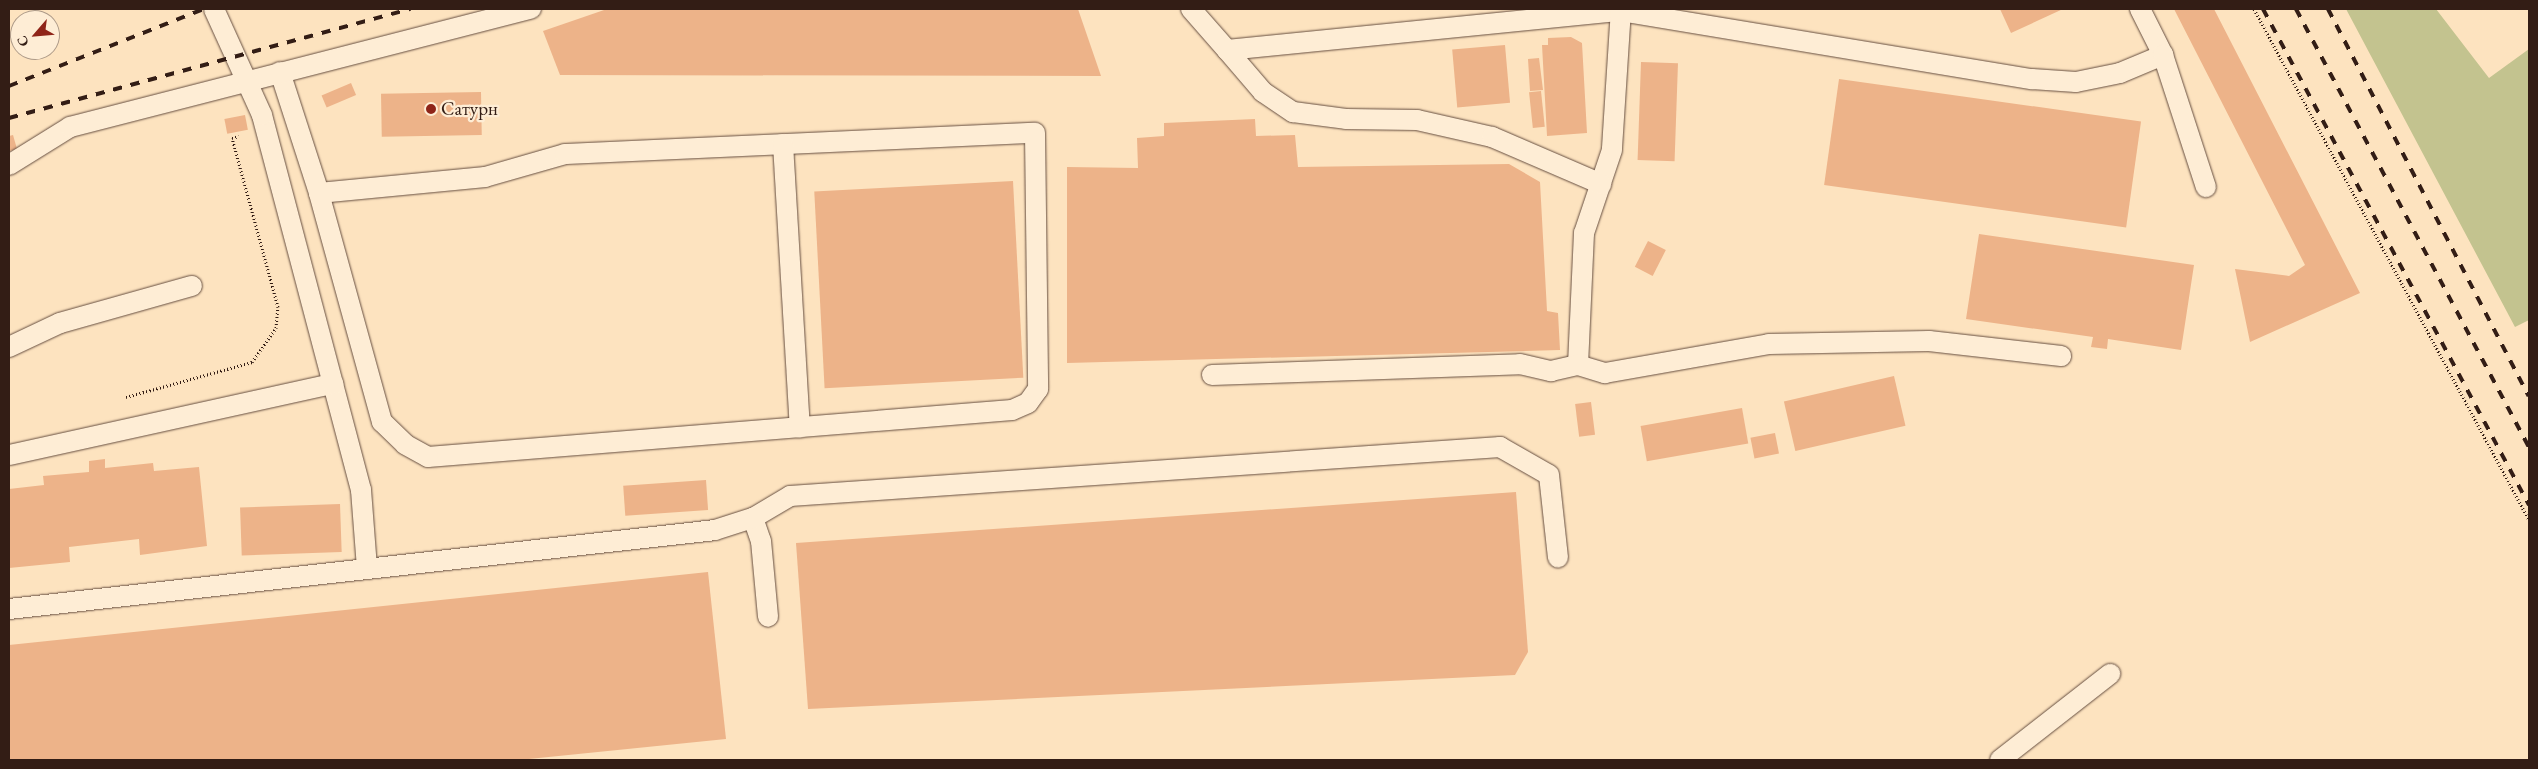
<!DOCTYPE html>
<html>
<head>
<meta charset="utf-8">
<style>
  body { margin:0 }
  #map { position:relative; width:2538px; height:769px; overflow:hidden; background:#fde3bf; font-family:"EB Garamond",serif }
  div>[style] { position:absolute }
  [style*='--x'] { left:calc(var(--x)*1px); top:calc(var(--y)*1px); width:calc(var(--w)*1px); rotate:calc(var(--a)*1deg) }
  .green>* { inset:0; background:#c3c38f }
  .building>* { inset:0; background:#edb389; transform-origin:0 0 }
  .path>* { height:3px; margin-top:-1.5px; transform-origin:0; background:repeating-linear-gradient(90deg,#331d15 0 1px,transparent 0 3.5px) }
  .roads { filter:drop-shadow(0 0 1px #664e40) drop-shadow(0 0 1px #664e40) }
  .lane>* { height:20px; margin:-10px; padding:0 10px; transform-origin:10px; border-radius:10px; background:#feedd5 }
  .rail>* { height:4px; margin-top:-2px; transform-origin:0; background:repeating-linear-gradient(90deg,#331d15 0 9px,transparent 0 18px) }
  .dots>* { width:14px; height:14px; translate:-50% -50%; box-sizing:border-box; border:2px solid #feedd5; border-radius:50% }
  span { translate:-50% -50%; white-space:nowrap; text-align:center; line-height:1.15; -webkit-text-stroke:4.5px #feedd5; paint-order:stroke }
  .poi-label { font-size:19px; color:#331d15 }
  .left { translate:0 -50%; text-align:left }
  .frame { position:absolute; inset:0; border:10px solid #331d15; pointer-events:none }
  .north { position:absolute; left:10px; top:10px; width:50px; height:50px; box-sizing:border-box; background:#feedd5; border:1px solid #ad9a88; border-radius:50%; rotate:243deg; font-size:14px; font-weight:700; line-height:20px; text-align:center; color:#331d15 }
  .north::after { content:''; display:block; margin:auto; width:18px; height:22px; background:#8f2418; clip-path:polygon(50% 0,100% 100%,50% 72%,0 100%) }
</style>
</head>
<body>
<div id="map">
  <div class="green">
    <i style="clip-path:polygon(2346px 9px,2436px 9px,2489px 78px,2529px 49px,2529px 320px,2515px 327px)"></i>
  </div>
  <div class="building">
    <i style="clip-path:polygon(607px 9px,1078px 9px,1101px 76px,560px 75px,543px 31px)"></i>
    <i style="clip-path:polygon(2000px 9px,2063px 9px,2011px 33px)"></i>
    <i style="clip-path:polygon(2174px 9px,2214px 9px,2360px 293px,2250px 342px,2235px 269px,2289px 276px,2305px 265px)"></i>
    <i style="clip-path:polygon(1571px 37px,1582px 43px,1587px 133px,1547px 136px,1542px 45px,1548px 45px,1548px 38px)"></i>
    <i style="left:1505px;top:45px;width:58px;height:53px;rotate:85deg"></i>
    <i style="clip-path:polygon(1539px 58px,1543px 90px,1530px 91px,1528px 59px)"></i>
    <i style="left:1641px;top:62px;width:37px;height:98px;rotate:2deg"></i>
    <i style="left:1839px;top:79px;width:305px;height:107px;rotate:8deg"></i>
    <i style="left:351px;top:83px;width:13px;height:32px;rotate:67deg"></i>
    <i style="left:1541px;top:91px;width:36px;height:12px;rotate:84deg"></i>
    <i style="left:481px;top:92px;width:43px;height:100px;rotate:89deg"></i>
    <i style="left:245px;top:115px;width:15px;height:21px;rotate:79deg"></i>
    <i style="clip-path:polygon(1255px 119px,1256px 136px,1295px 135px,1298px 167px,1509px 164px,1540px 182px,1547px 311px,1558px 313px,1560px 350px,1067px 363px,1067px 167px,1138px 168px,1137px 138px,1164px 136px,1164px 123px)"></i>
    <i style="clip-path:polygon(13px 135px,17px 149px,9px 151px,9px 136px)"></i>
    <i style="left:1013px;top:181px;width:197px;height:199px;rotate:87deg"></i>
    <i style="clip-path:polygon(1979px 234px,2194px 265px,2181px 350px,2108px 339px,2107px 349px,2091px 347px,2093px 337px,1966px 319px)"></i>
    <i style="left:1648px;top:241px;width:20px;height:29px;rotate:27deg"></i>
    <i style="left:1894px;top:376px;width:51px;height:113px;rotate:77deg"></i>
    <i style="left:1591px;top:402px;width:33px;height:16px;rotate:83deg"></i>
    <i style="left:1742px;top:408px;width:36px;height:103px;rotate:80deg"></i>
    <i style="left:1775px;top:433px;width:21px;height:25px;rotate:79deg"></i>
    <i style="clip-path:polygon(105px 459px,105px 468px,153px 463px,154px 471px,199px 467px,207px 546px,140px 555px,139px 539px,69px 547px,70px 562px,9px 568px,9px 489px,44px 485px,43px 476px,89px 472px,89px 461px)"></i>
    <i style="left:706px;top:480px;width:30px;height:83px;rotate:86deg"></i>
    <i style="clip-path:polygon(1516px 492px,1528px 652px,1515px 675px,808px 709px,796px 543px)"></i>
    <i style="left:340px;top:504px;width:48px;height:100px;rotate:88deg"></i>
    <i style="clip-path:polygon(708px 572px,726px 739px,519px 760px,9px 760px,9px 645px)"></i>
  </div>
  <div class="path">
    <i style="--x:2254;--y:9;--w:580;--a:61.71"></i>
    <i style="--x:126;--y:397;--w:131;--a:-15.5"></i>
    <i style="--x:252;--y:362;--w:42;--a:-54.8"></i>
    <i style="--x:276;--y:328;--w:21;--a:-85"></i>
    <i style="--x:278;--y:307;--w:175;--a:-105.2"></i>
    <i style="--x:232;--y:138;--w:7;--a:-16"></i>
  </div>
  <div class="roads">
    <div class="lane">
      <i style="--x:1191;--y:9;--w:55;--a:48.7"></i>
      <i style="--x:1227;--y:50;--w:395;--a:-5.7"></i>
      <i style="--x:1620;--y:11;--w:418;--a:9.4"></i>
      <i style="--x:2032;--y:79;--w:44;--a:3.9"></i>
      <i style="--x:2076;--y:82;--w:45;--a:-11.6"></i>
      <i style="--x:2120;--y:73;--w:47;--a:-22.7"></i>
      <i style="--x:1621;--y:9;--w:141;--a:93.7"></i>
      <i style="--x:1612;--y:150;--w:88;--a:108.6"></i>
      <i style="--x:1584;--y:233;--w:132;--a:92.6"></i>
      <i style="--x:1578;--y:365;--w:28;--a:17"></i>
      <i style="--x:1605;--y:373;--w:167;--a:-10"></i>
      <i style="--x:1769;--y:344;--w:160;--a:-1.1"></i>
      <i style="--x:1929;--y:341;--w:133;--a:6.5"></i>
      <i style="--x:2140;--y:9;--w:51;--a:63.4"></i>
      <i style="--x:2163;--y:55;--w:139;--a:72"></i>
      <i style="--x:1227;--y:50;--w:55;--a:49.4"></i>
      <i style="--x:1263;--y:92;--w:36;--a:34"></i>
      <i style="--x:1293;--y:112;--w:53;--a:7.5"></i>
      <i style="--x:1346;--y:119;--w:71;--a:0.8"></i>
      <i style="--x:1417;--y:120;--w:77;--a:12.8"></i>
      <i style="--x:1492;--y:137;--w:119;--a:23.3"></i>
      <i style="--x:280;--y:72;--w:127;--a:72.1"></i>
      <i style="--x:319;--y:193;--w:167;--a:-5.5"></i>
      <i style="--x:485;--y:177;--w:83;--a:-16"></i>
      <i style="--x:565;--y:154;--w:470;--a:-2.6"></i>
      <i style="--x:1035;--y:133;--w:256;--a:89.3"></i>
      <i style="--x:1038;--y:389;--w:17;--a:126"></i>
      <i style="--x:1028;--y:403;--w:17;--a:156"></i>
      <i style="--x:1012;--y:410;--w:586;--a:175.4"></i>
      <i style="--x:428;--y:457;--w:26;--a:-151"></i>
      <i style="--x:405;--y:444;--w:32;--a:-136"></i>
      <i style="--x:382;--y:422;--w:238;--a:-105.4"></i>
      <i style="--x:783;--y:144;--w:284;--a:86.6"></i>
      <i style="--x:9;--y:165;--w:72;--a:-31.9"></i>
      <i style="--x:70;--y:127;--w:476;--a:-14.4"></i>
      <i style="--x:9;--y:347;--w:56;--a:-25.2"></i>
      <i style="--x:60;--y:323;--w:137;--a:-15.7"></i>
      <i style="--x:1212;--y:375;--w:308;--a:-2"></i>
      <i style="--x:1520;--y:364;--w:32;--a:13"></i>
      <i style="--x:1551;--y:371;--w:28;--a:-13"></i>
      <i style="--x:333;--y:384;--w:110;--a:75.2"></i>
      <i style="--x:361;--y:490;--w:78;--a:85.6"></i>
      <i style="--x:9;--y:455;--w:332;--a:-12.4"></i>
      <i style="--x:333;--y:384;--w:278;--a:-104.8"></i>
      <i style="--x:262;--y:115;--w:116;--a:-114.4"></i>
      <i style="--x:753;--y:518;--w:24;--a:71"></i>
      <i style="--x:761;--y:541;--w:76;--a:84.7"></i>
      <i style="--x:9;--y:609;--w:710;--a:-6.38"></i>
      <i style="--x:715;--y:530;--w:40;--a:-18"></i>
      <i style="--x:753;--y:518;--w:43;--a:-30.7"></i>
      <i style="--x:790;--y:496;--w:712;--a:-3.95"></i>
      <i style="--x:1500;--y:447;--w:56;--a:29.7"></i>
      <i style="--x:1549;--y:475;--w:83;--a:83.8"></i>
      <i style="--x:2000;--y:760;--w:140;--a:-38"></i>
    </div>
  </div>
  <div class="rail">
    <i style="--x:2263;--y:9;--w:563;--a:61.8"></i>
    <i style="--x:2296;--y:9;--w:496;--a:62"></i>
    <i style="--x:2328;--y:9;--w:436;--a:62.6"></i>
    <i style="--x:9;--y:86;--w:209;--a:-21.6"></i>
    <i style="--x:9;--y:118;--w:416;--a:-15.2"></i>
  </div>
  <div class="dots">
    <i style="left:431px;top:109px;background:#8f2418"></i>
  </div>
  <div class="poi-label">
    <span class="left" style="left:441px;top:109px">Сатурн</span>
  </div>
  <div class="frame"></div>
  <div class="north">С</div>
</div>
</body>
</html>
